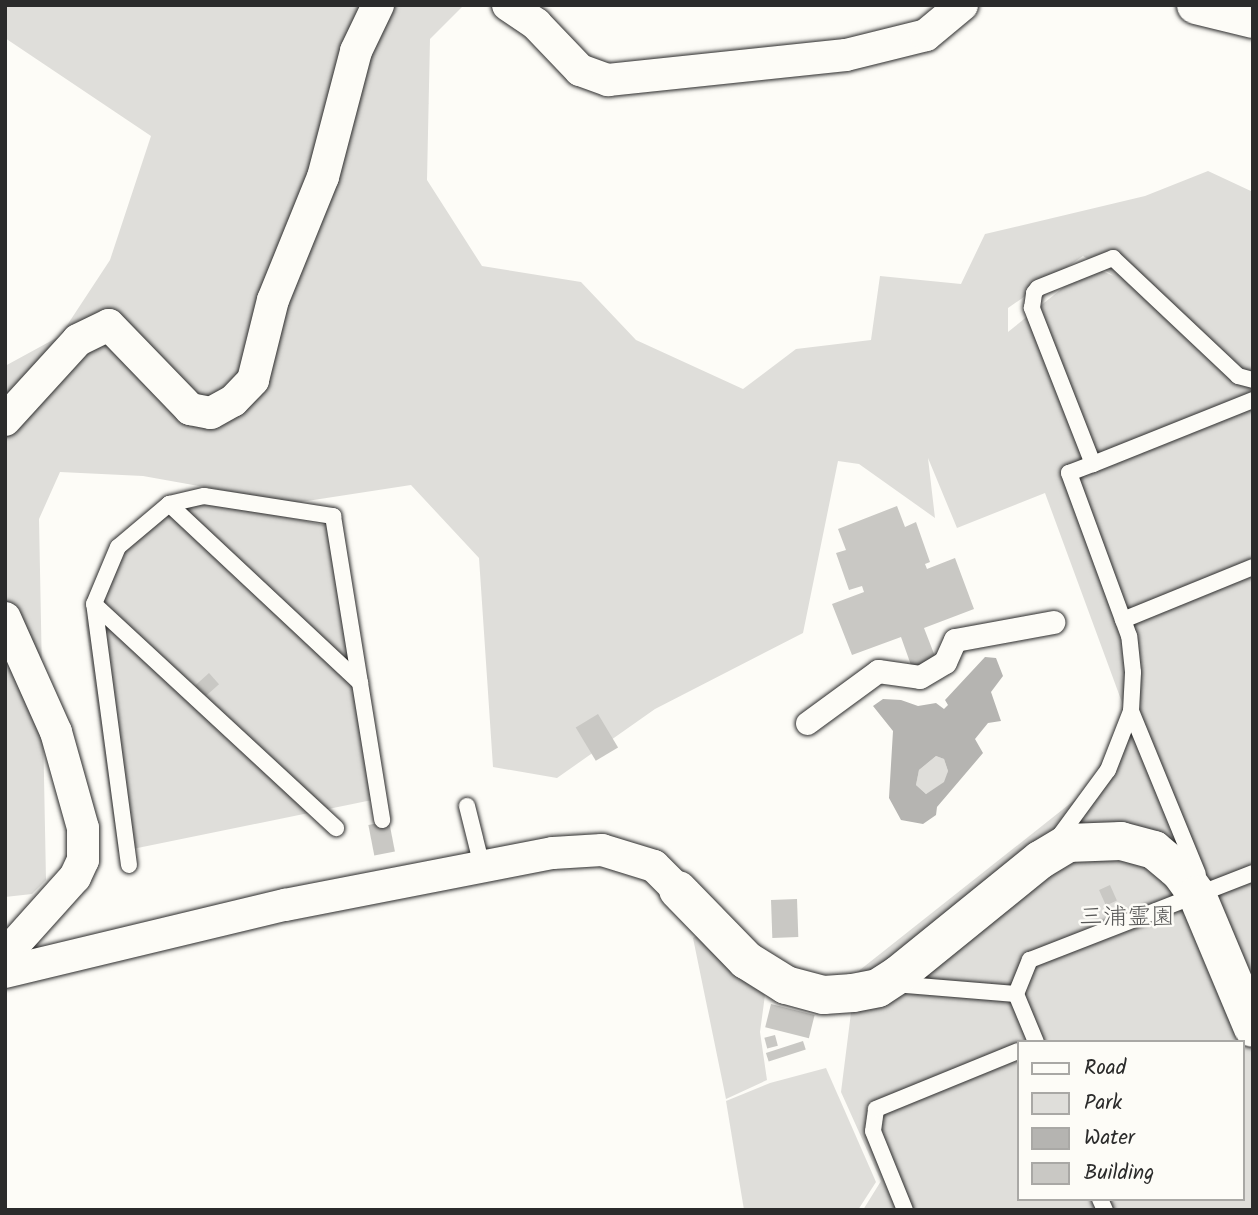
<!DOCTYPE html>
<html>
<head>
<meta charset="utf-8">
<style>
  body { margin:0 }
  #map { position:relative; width:1258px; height:1215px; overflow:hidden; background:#fdfcf7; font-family:Kalam,"Klee One",sans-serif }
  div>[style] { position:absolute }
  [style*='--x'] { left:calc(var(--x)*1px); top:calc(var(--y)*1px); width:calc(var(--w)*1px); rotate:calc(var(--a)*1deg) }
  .green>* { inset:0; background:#dfdeda }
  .water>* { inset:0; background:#b5b4b1 }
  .building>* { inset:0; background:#c9c8c4; transform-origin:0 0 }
  .roads { filter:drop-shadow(0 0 2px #2b2b2b) drop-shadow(0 0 2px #2b2b2b) }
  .service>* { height:16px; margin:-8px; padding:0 8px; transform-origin:8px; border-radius:8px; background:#fdfcf7 }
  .pedestrian>* { height:23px; margin:-11.5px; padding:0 11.5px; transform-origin:11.5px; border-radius:11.5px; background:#fdfcf7 }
  .minor>* { height:32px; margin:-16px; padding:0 16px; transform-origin:16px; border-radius:16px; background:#fdfcf7 }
  .tertiary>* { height:38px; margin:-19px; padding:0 19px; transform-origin:19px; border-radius:19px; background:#fdfcf7 }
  span { translate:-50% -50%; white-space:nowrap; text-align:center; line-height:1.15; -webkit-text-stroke:5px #fdfcf7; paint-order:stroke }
  .park-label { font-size:24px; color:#585857 }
  .frame { position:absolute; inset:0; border:7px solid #2b2b2b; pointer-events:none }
  .legend { position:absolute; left:1017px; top:1040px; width:228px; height:161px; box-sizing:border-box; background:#fdfcf7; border:2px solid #a9a8a5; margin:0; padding:9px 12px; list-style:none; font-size:21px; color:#2b2b2b }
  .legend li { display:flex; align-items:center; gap:14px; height:35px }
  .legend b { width:35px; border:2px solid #a9a8a5 }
</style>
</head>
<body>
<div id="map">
  <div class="green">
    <i style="clip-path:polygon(evenodd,5px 5px,464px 5px,430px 39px,427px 180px,482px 266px,581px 282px,636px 340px,743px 389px,796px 349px,871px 340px,880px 276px,961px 284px,985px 234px,1145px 196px,1208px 171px,1253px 192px,1253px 1210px,863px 1210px,881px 1181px,841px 1092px,856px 973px,1086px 791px,1127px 716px,1045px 493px,957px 528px,928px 458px,935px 518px,859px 464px,838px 461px,803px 633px,655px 709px,557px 778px,493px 767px,479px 558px,411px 485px,294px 503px,143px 476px,60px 472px,39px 519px,46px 880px,32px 894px,5px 897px,5px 366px,60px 336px,110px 260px,151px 136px,5px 38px,5px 5px,1083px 256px,1114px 276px,1090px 266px,1008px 332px,1008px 308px,1083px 256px,5px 5px,1018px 1042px,1242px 1042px,1242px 1199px,1018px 1199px,1018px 1042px)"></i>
    <i style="clip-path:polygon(177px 494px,328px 526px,372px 800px,118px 852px,86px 625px,87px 598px,118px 539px)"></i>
    <i style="clip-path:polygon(936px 756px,944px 759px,948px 771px,945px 782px,926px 794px,916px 785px,919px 770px)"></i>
    <i style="clip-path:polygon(699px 934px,765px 995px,760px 1032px,767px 1080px,726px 1099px,693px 938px)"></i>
    <i style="clip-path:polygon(826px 1068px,876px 1182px,858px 1210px,744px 1210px,726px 1101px,770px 1083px)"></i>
  </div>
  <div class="water">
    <i style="clip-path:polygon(evenodd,985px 657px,996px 658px,1003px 676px,991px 692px,1001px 721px,988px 723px,975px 739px,983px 753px,937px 807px,936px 815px,923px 824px,901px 820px,889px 798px,893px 731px,873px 706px,883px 699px,901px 700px,918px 706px,936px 703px,944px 709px,948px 705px,945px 700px,985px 657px,936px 756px,944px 759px,948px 771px,944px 782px,926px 794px,916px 785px,919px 770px,936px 756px)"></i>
  </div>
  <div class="building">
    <i style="clip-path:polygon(897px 506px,905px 527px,916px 522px,930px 562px,925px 564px,927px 569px,955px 558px,974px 609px,924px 628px,936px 659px,912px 668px,901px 637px,852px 655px,832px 604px,864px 592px,862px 586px,849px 590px,836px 553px,846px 550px,838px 529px)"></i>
    <i style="left:209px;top:673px;width:15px;height:19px;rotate:48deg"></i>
    <i style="left:598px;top:714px;width:39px;height:26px;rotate:59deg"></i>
    <i style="left:389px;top:821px;width:31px;height:21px;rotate:79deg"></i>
    <i style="left:1110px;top:885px;width:17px;height:12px;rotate:66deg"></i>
    <i style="left:797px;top:899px;width:38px;height:26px;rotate:88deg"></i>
    <i style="left:771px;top:1004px;width:45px;height:24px;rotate:14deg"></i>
    <i style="left:775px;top:1035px;width:11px;height:11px;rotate:75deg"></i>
    <i style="left:803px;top:1041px;width:9px;height:39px;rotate:72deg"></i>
  </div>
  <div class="roads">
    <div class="service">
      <i style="--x:1093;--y:464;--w:172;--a:-21.8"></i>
      <i style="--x:169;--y:504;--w:262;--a:43.1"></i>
      <i style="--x:94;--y:604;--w:330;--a:42.8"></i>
      <i style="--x:1123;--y:620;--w:140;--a:-22.2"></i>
      <i style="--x:1131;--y:711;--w:176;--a:67.7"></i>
      <i style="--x:467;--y:806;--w:62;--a:76"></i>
      <i style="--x:1058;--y:838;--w:84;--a:-53.7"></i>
      <i style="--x:1108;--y:770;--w:63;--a:-68.7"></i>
      <i style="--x:1131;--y:711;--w:39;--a:-87"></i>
      <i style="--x:1133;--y:672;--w:36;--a:-96"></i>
      <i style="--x:1129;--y:636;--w:174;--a:-110.2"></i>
      <i style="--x:1069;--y:473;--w:26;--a:-21"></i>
      <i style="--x:1093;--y:464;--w:168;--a:-111.4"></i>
      <i style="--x:1032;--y:308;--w:15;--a:-82"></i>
      <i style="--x:1034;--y:293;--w:6;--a:-51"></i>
      <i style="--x:1038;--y:288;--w:81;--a:-21.8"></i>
      <i style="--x:1113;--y:258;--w:172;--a:43.3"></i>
      <i style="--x:1238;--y:376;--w:16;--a:15"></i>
      <i style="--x:129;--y:865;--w:263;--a:-97.6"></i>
      <i style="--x:94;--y:604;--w:62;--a:-67.2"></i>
      <i style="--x:118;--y:547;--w:67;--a:-40.1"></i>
      <i style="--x:169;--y:504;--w:36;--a:-13"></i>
      <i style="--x:204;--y:496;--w:131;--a:8.8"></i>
      <i style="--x:333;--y:516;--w:308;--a:80.8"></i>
      <i style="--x:894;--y:984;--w:122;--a:4.7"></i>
      <i style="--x:1036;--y:1042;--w:52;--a:-112.6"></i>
      <i style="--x:1016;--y:994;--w:37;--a:-68"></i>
      <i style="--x:1030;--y:960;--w:239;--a:-21.3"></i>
      <i style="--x:1100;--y:1199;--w:12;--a:66"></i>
      <i style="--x:905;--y:1210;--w:85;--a:-112.1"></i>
      <i style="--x:873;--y:1131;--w:22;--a:-82"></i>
      <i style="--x:876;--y:1109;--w:153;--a:-22.2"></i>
    </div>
    <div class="pedestrian">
      <i style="--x:807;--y:723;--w:88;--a:-36.2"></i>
      <i style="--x:878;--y:671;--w:42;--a:8.1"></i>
      <i style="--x:920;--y:677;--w:29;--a:-31"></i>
      <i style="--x:945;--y:662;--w:24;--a:-66"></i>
      <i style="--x:955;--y:640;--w:100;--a:-10.4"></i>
    </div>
    <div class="minor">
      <i style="--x:508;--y:5;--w:34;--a:34"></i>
      <i style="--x:536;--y:24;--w:64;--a:46.3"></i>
      <i style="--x:580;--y:70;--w:30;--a:20"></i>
      <i style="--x:608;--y:80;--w:239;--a:-6"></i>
      <i style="--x:846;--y:55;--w:82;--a:-14"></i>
      <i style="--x:926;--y:35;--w:47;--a:-39.8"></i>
      <i style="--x:5;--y:420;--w:108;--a:-47.6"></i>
      <i style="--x:78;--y:340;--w:34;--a:-26"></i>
      <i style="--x:109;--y:325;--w:117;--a:46"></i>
      <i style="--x:190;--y:409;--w:21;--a:11"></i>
      <i style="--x:211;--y:413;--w:25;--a:-29"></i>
      <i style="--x:233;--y:401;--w:29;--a:-46"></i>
      <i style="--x:253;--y:380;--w:82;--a:-76"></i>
      <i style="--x:273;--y:300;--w:133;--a:-67.9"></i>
      <i style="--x:323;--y:177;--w:130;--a:-75.3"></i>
      <i style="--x:356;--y:51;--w:51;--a:-64.4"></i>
      <i style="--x:5;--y:618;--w:125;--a:65.9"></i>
      <i style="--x:56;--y:732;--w:100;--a:74.3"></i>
      <i style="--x:83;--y:828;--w:32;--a:90"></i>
      <i style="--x:83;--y:860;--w:19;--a:115"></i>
      <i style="--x:75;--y:877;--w:105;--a:131.9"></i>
      <i style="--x:5;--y:972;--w:288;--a:-13.5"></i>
      <i style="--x:285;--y:905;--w:273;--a:-11"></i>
      <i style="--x:553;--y:853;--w:49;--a:-3.5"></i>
      <i style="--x:602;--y:850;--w:54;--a:17.1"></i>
      <i style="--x:654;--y:866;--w:34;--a:45"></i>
    </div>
    <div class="tertiary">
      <i style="--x:1196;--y:5;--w:59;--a:13.8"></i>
      <i style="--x:678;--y:890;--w:98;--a:45.8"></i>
      <i style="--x:746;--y:960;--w:47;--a:32"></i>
      <i style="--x:786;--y:985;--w:39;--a:15"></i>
      <i style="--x:824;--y:995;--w:29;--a:-4"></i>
      <i style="--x:853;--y:993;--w:25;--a:-11"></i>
      <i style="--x:878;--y:988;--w:24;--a:-33"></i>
      <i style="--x:898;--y:975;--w:183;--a:-39"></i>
      <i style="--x:1040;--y:860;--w:33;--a:-31"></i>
      <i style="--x:1068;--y:843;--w:53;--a:-2.2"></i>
      <i style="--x:1121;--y:841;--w:34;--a:15"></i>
      <i style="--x:1154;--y:850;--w:35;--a:40"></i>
      <i style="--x:1181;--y:873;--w:27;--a:54"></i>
      <i style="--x:1197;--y:895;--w:144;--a:67.2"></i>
    </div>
  </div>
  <div class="park-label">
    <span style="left:1127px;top:918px">三浦霊園</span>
  </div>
  <div class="frame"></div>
  <ul class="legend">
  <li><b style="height:9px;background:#fdfcf7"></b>Road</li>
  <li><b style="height:19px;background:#dfdeda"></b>Park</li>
  <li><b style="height:19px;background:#b5b4b1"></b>Water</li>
  <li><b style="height:19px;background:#c9c8c4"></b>Building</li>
  </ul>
</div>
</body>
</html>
